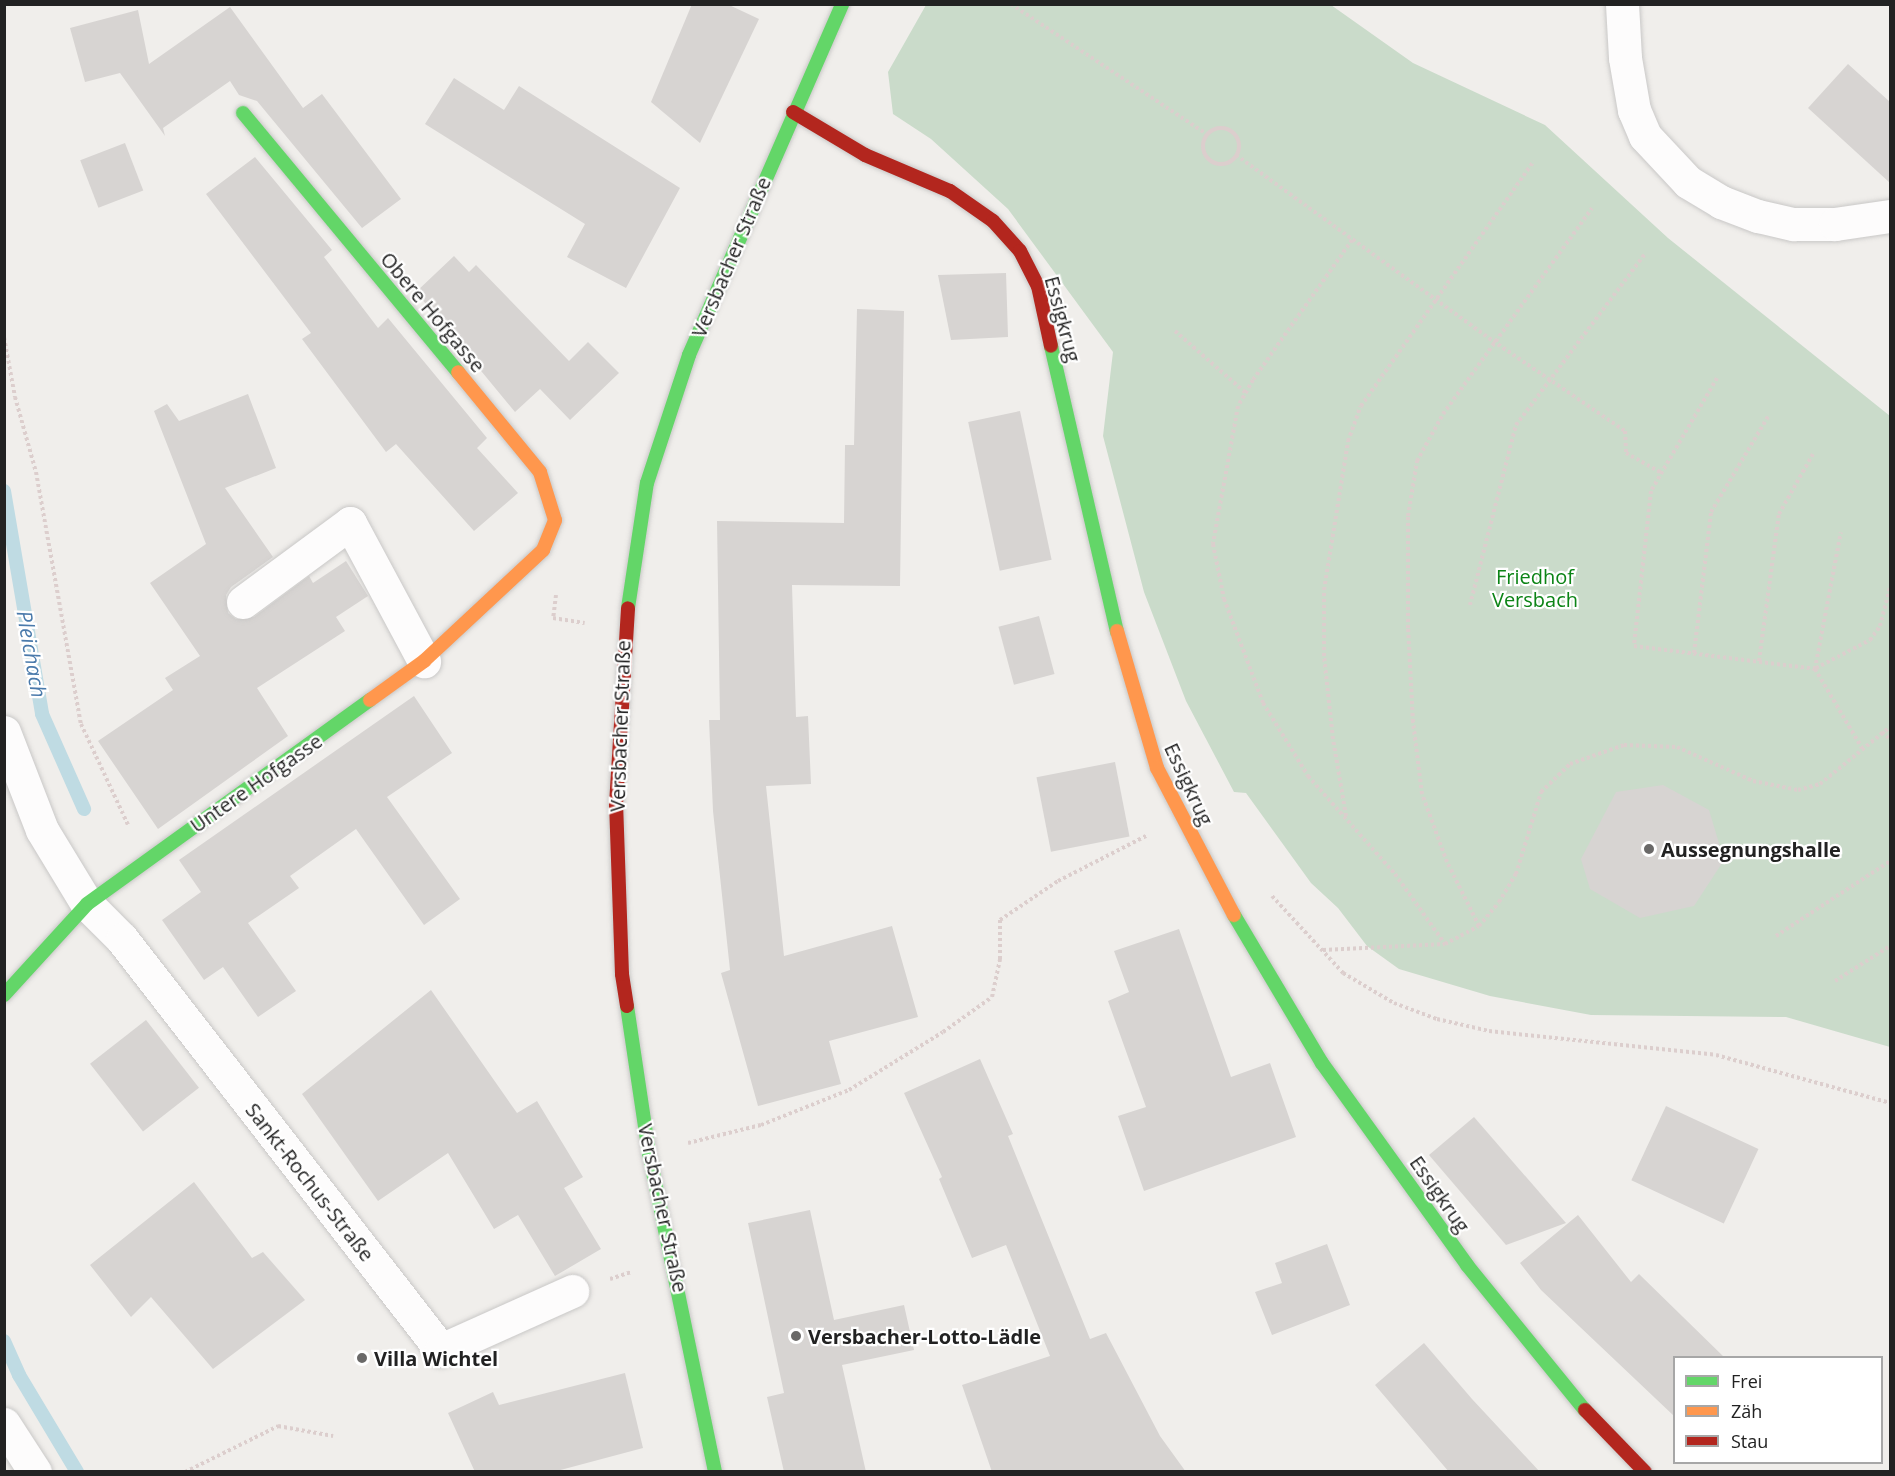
<!DOCTYPE html>
<html>
<head>
<meta charset="utf-8">
<style>
  body { margin:0 }
  #map { position:relative; width:1895px; height:1476px; overflow:hidden; background:#f0eeeb; font-family:"Open Sans",sans-serif }
  div>[style] { position:absolute }
  [style*='--x'] { left:calc(var(--x)*1px); top:calc(var(--y)*1px); width:calc(var(--w)*1px); rotate:calc(var(--a)*1deg) }
  .cemetery>* { inset:0; background:#cadbca }
  .stream>* { height:14px; margin:-7px; padding:0 7px; transform-origin:7px; border-radius:7px; background:#bfdbe3 }
  .building>* { inset:0; background:#d7d4d2; transform-origin:0 0 }
  .path>* { height:4px; margin-top:-2px; transform-origin:0; background:repeating-linear-gradient(90deg,#dccecd 0 3px,transparent 0 6px) }
  .path>.ring { margin:-2px; padding:0; box-sizing:content-box; background:none; border:4px solid #dccecd; border-radius:50% }
  .roads { filter:drop-shadow(0 0 2px #c9c8c7) drop-shadow(0 0 2px #c9c8c7) }
  .street>* { height:33px; margin:-16.5px; padding:0 16.5px; transform-origin:16.5px; border-radius:16.5px; background:#fdfcfc }
  .fast>* { height:14px; margin:-7px; padding:0 7px; transform-origin:7px; border-radius:7px; background:#63d668 }
  .slow>* { height:14px; margin:-7px; padding:0 7px; transform-origin:7px; border-radius:7px; background:#ff974d }
  .jam>* { height:14px; margin:-7px; padding:0 7px; transform-origin:7px; border-radius:7px; background:#b3261e }
  .dots>* { width:16px; height:16px; translate:-50% -50%; box-sizing:border-box; border:3px solid #fff; border-radius:50% }
  span { translate:-50% -50%; white-space:nowrap; text-align:center; line-height:1.15; -webkit-text-stroke:4.5px #fff; paint-order:stroke }
  .street-label { font-size:20px; color:#222 }
  .park-label { font-size:20px; color:#0c8416 }
  .poi-label { font-size:20px; color:#222; font-weight:700 }
  .left { translate:0 -50%; text-align:left }
  .water-label { font-size:21px; color:#4a7aab; font-style:italic }
  .frame { position:absolute; inset:0; border:6px solid #222; pointer-events:none }
  .legend { position:absolute; left:1673px; top:1356px; width:210px; height:108px; box-sizing:border-box; background:#fff; border:2px solid #a7a7a7; margin:0; padding:8px 10px; list-style:none; font-size:18px; color:#222 }
  .legend li { display:flex; align-items:center; gap:12px; height:30px }
  .legend b { width:30px; border:2px solid #a7a7a7 }
</style>
</head>
<body>
<div id="map">
  <div class="cemetery">
    <i style="clip-path:polygon(926px 5px,1331px 5px,1413px 63px,1545px 125px,1668px 238px,1890px 416px,1890px 1047px,1786px 1017px,1591px 1015px,1490px 996px,1399px 969px,1367px 946px,1338px 908px,1311px 883px,1246px 793px,1234px 792px,1186px 701px,1144px 592px,1103px 436px,1113px 352px,1008px 209px,931px 139px,893px 114px,888px 72px)"></i>
  </div>
  <div class="stream">
    <i style="--x:4;--y:491;--w:226;--a:80.3"></i>
    <i style="--x:42;--y:714;--w:104;--a:66.1"></i>
    <i style="--x:4;--y:1341;--w:37;--a:66"></i>
    <i style="--x:19;--y:1375;--w:113;--a:59.1"></i>
  </div>
  <div class="building">
    <i style="clip-path:polygon(692px 4px,727px 4px,759px 19px,700px 143px,651px 102px)"></i>
    <i style="clip-path:polygon(230px 7px,303px 108px,322px 94px,401px 199px,362px 228px,257px 101px,239px 95px,230px 81px,163px 128px,165px 136px,120px 73px,85px 82px,70px 28px,138px 10px,149px 64px)"></i>
    <i style="clip-path:polygon(1848px 64px,1890px 102px,1890px 183px,1808px 108px)"></i>
    <i style="clip-path:polygon(454px 78px,504px 110px,519px 86px,680px 188px,626px 288px,567px 257px,585px 224px,425px 124px)"></i>
    <i style="left:125px;top:143px;width:51px;height:48px;rotate:69deg"></i>
    <i style="clip-path:polygon(255px 157px,332px 250px,324px 257px,378px 328px,388px 318px,487px 438px,477px 448px,518px 493px,474px 531px,396px 444px,386px 452px,302px 339px,311px 333px,206px 194px)"></i>
    <i style="clip-path:polygon(454px 256px,469px 272px,476px 265px,569px 361px,588px 342px,619px 373px,570px 420px,540px 389px,515px 412px,416px 292px)"></i>
    <i style="clip-path:polygon(1006px 273px,1008px 337px,951px 340px,938px 275px)"></i>
    <i style="clip-path:polygon(857px 309px,904px 311px,900px 586px,792px 585px,796px 717px,808px 716px,811px 784px,766px 786px,784px 956px,892px 926px,918px 1017px,829px 1041px,841px 1084px,758px 1106px,721px 973px,730px 970px,713px 811px,709px 720px,720px 720px,717px 521px,844px 523px,845px 445px,854px 445px)"></i>
    <i style="clip-path:polygon(248px 394px,276px 468px,225px 488px,273px 557px,231px 587px,226px 595px,228px 613px,236px 619px,254px 617px,309px 576px,313px 583px,346px 561px,368px 596px,336px 617px,345px 631px,257px 688px,288px 736px,158px 829px,98px 741px,173px 690px,165px 678px,200px 656px,150px 583px,206px 544px,154px 411px,167px 404px,179px 421px)"></i>
    <i style="left:1020px;top:411px;width:152px;height:53px;rotate:78deg"></i>
    <i style="left:1039px;top:616px;width:60px;height:42px;rotate:75deg"></i>
    <i style="clip-path:polygon(414px 696px,452px 753px,387px 797px,460px 899px,424px 925px,356px 829px,290px 876px,299px 888px,248px 923px,296px 991px,258px 1017px,223px 967px,204px 980px,162px 920px,201px 892px,179px 860px)"></i>
    <i style="left:1115px;top:762px;width:76px;height:80px;rotate:79deg"></i>
    <i style="clip-path:polygon(1663px 785px,1709px 810px,1724px 860px,1694px 906px,1640px 918px,1590px 889px,1581px 859px,1616px 792px)"></i>
    <i style="clip-path:polygon(1179px 929px,1231px 1077px,1270px 1063px,1296px 1137px,1144px 1191px,1118px 1116px,1146px 1107px,1108px 1001px,1129px 992px,1114px 951px)"></i>
    <i style="clip-path:polygon(431px 990px,517px 1113px,537px 1101px,583px 1177px,564px 1188px,601px 1249px,555px 1276px,518px 1215px,494px 1229px,448px 1153px,378px 1201px,302px 1094px)"></i>
    <i style="left:146px;top:1020px;width:86px;height:71px;rotate:52deg"></i>
    <i style="clip-path:polygon(980px 1059px,1013px 1134px,1008px 1136px,1090px 1339px,1106px 1333px,1160px 1436px,1186px 1472px,992px 1472px,962px 1385px,1050px 1356px,1006px 1245px,972px 1258px,939px 1179px,942px 1177px,904px 1093px)"></i>
    <i style="left:1666px;top:1106px;width:102px;height:82px;rotate:25deg"></i>
    <i style="clip-path:polygon(1474px 1117px,1566px 1223px,1506px 1245px,1429px 1155px)"></i>
    <i style="clip-path:polygon(194px 1182px,252px 1258px,263px 1252px,305px 1300px,213px 1369px,151px 1297px,131px 1317px,90px 1265px)"></i>
    <i style="clip-path:polygon(810px 1210px,834px 1320px,904px 1305px,914px 1350px,842px 1365px,866px 1472px,784px 1472px,767px 1397px,784px 1393px,748px 1223px)"></i>
    <i style="clip-path:polygon(1578px 1215px,1631px 1282px,1639px 1274px,1725px 1358px,1674px 1358px,1674px 1416px,1541px 1290px,1520px 1263px)"></i>
    <i style="clip-path:polygon(1327px 1244px,1350px 1305px,1272px 1335px,1255px 1292px,1282px 1283px,1275px 1263px)"></i>
    <i style="clip-path:polygon(1424px 1343px,1472px 1399px,1540px 1472px,1449px 1472px,1375px 1385px)"></i>
    <i style="clip-path:polygon(625px 1373px,643px 1448px,553px 1472px,475px 1472px,448px 1413px,493px 1392px,499px 1405px)"></i>
  </div>
  <div class="path">
    <i style="--x:1011;--y:4;--w:235;--a:33.6"></i>
    <i class="ring" style="left:1203px;top:128px;width:32px;height:32px"></i>
    <i style="--x:1236;--y:155;--w:317;--a:35.9"></i>
    <i style="--x:1493;--y:341;--w:160;--a:34.3"></i>
    <i style="--x:1625;--y:431;--w:22;--a:87"></i>
    <i style="--x:1626;--y:453;--w:41;--a:29.1"></i>
    <i style="--x:1352;--y:240;--w:171;--a:125.3"></i>
    <i style="--x:1253;--y:380;--w:30;--a:120"></i>
    <i style="--x:1238;--y:406;--w:140;--a:100.3"></i>
    <i style="--x:1213;--y:544;--w:56;--a:78.7"></i>
    <i style="--x:1224;--y:599;--w:111;--a:69.4"></i>
    <i style="--x:1263;--y:703;--w:86;--a:58.3"></i>
    <i style="--x:1308;--y:776;--w:131;--a:48.4"></i>
    <i style="--x:1395;--y:874;--w:86;--a:54.5"></i>
    <i style="--x:1175;--y:331;--w:93;--a:41.1"></i>
    <i style="--x:4;--y:337;--w:61;--a:79.6"></i>
    <i style="--x:15;--y:397;--w:78;--a:74.4"></i>
    <i style="--x:36;--y:472;--w:256;--a:79.9"></i>
    <i style="--x:81;--y:724;--w:111;--a:65"></i>
    <i style="--x:1717;--y:378;--w:131;--a:120.3"></i>
    <i style="--x:1651;--y:491;--w:156;--a:96.3"></i>
    <i style="--x:1634;--y:646;--w:182;--a:7.2"></i>
    <i style="--x:1815;--y:669;--w:92;--a:59.3"></i>
    <i style="--x:556;--y:595;--w:23;--a:97"></i>
    <i style="--x:553;--y:618;--w:32;--a:9"></i>
    <i style="--x:1470;--y:605;--w:186;--a:-75.7"></i>
    <i style="--x:1516;--y:425;--w:214;--a:-53"></i>
    <i style="--x:1694;--y:653;--w:142;--a:-83.1"></i>
    <i style="--x:1711;--y:512;--w:113;--a:-59.1"></i>
    <i style="--x:1759;--y:661;--w:148;--a:-82.3"></i>
    <i style="--x:1779;--y:514;--w:69;--a:-60.5"></i>
    <i style="--x:1816;--y:668;--w:61;--a:-27.4"></i>
    <i style="--x:1870;--y:640;--w:17;--a:-54"></i>
    <i style="--x:1880;--y:626;--w:40;--a:-75.6"></i>
    <i style="--x:1815;--y:669;--w:139;--a:-79.3"></i>
    <i style="--x:1882;--y:732;--w:11;--a:41"></i>
    <i style="--x:1346;--y:816;--w:78;--a:-99.6"></i>
    <i style="--x:1333;--y:739;--w:83;--a:-96.2"></i>
    <i style="--x:1324;--y:656;--w:66;--a:-90"></i>
    <i style="--x:1324;--y:590;--w:151;--a:-80.8"></i>
    <i style="--x:1348;--y:441;--w:37;--a:-70"></i>
    <i style="--x:1361;--y:406;--w:300;--a:-54.8"></i>
    <i style="--x:1272;--y:896;--w:105;--a:47.3"></i>
    <i style="--x:1343;--y:973;--w:59;--a:30.5"></i>
    <i style="--x:1394;--y:1003;--w:46;--a:20.4"></i>
    <i style="--x:1437;--y:1019;--w:53;--a:13"></i>
    <i style="--x:1489;--y:1031;--w:228;--a:6"></i>
    <i style="--x:1716;--y:1055;--w:180;--a:15.4"></i>
    <i style="--x:1479;--y:926;--w:72;--a:-116.6"></i>
    <i style="--x:1447;--y:862;--w:72;--a:-110.2"></i>
    <i style="--x:1422;--y:794;--w:73;--a:-97.1"></i>
    <i style="--x:1413;--y:722;--w:94;--a:-93"></i>
    <i style="--x:1408;--y:628;--w:112;--a:-90"></i>
    <i style="--x:1408;--y:516;--w:56;--a:-80.7"></i>
    <i style="--x:1417;--y:461;--w:54;--a:-61"></i>
    <i style="--x:1443;--y:414;--w:254;--a:-54.1"></i>
    <i style="--x:1776;--y:936;--w:136;--a:-33.3"></i>
    <i style="--x:1323;--y:950;--w:122;--a:-2.8"></i>
    <i style="--x:1445;--y:944;--w:38;--a:-28"></i>
    <i style="--x:1479;--y:926;--w:31;--a:-50"></i>
    <i style="--x:1499;--y:902;--w:33;--a:-59"></i>
    <i style="--x:1516;--y:874;--w:86;--a:-73"></i>
    <i style="--x:1541;--y:792;--w:40;--a:-44"></i>
    <i style="--x:1570;--y:764;--w:57;--a:-19.4"></i>
    <i style="--x:1624;--y:745;--w:53;--a:2.2"></i>
    <i style="--x:1677;--y:747;--w:83;--a:24.1"></i>
    <i style="--x:1753;--y:781;--w:46;--a:11.3"></i>
    <i style="--x:1798;--y:790;--w:23;--a:-15"></i>
    <i style="--x:1820;--y:784;--w:90;--a:-39.2"></i>
    <i style="--x:1835;--y:981;--w:65;--a:-32.5"></i>
    <i style="--x:688;--y:1143;--w:75;--a:-13.9"></i>
    <i style="--x:761;--y:1125;--w:95;--a:-21.7"></i>
    <i style="--x:849;--y:1090;--w:110;--a:-31.7"></i>
    <i style="--x:943;--y:1032;--w:60;--a:-35.5"></i>
    <i style="--x:992;--y:997;--w:39;--a:-78"></i>
    <i style="--x:1000;--y:959;--w:39;--a:-90"></i>
    <i style="--x:1000;--y:920;--w:70;--a:-33.9"></i>
    <i style="--x:1058;--y:881;--w:99;--a:-27.1"></i>
    <i style="--x:610;--y:1279;--w:22;--a:-18"></i>
    <i style="--x:185;--y:1472;--w:104;--a:-26.3"></i>
    <i style="--x:278;--y:1426;--w:56;--a:10.3"></i>
  </div>
  <div class="roads">
    <div class="street">
      <i style="--x:1622;--y:4;--w:54;--a:86.8"></i>
      <i style="--x:1625;--y:58;--w:53;--a:80.2"></i>
      <i style="--x:1634;--y:110;--w:28;--a:67"></i>
      <i style="--x:1645;--y:136;--w:63;--a:46.9"></i>
      <i style="--x:1688;--y:182;--w:39;--a:31"></i>
      <i style="--x:1721;--y:202;--w:40;--a:21"></i>
      <i style="--x:1758;--y:216;--w:37;--a:13"></i>
      <i style="--x:1794;--y:224;--w:41;--a:0"></i>
      <i style="--x:1835;--y:224;--w:56;--a:-8.3"></i>
      <i style="--x:243;--y:602;--w:133;--a:-36.4"></i>
      <i style="--x:350;--y:523;--w:157;--a:61.8"></i>
      <i style="--x:4;--y:732;--w:105;--a:68.8"></i>
      <i style="--x:42;--y:830;--w:87;--a:58.7"></i>
      <i style="--x:87;--y:904;--w:49;--a:45"></i>
      <i style="--x:122;--y:939;--w:520;--a:52.18"></i>
      <i style="--x:441;--y:1350;--w:144;--a:-24.2"></i>
      <i style="--x:4;--y:1424;--w:57;--a:57.1"></i>
    </div>
    <div class="fast">
      <i style="--x:243;--y:113;--w:337;--a:50.3"></i>
      <i style="--x:1051;--y:346;--w:293;--a:77"></i>
      <i style="--x:628;--y:608;--w:126;--a:-81.4"></i>
      <i style="--x:647;--y:483;--w:135;--a:-71.8"></i>
      <i style="--x:689;--y:355;--w:383;--a:-66.4"></i>
      <i style="--x:1234;--y:915;--w:172;--a:59.3"></i>
      <i style="--x:1322;--y:1063;--w:249;--a:54.3"></i>
      <i style="--x:1467;--y:1265;--w:187;--a:50.9"></i>
      <i style="--x:4;--y:995;--w:123;--a:-47.6"></i>
      <i style="--x:87;--y:904;--w:349;--a:-35.8"></i>
      <i style="--x:627;--y:1006;--w:149;--a:81.5"></i>
      <i style="--x:649;--y:1153;--w:326;--a:78.3"></i>
    </div>
    <div class="slow">
      <i style="--x:1117;--y:631;--w:143;--a:73.7"></i>
      <i style="--x:1157;--y:768;--w:166;--a:62.4"></i>
      <i style="--x:370;--y:700;--w:67;--a:-35.8"></i>
      <i style="--x:424;--y:661;--w:163;--a:-43"></i>
      <i style="--x:543;--y:550;--w:32;--a:-68"></i>
      <i style="--x:555;--y:520;--w:50;--a:-107.4"></i>
      <i style="--x:540;--y:472;--w:129;--a:-129.4"></i>
    </div>
    <div class="jam">
      <i style="--x:793;--y:112;--w:84;--a:30.8"></i>
      <i style="--x:865;--y:155;--w:92;--a:23"></i>
      <i style="--x:950;--y:191;--w:52;--a:34.9"></i>
      <i style="--x:993;--y:221;--w:40;--a:48"></i>
      <i style="--x:1020;--y:251;--w:39;--a:63"></i>
      <i style="--x:1038;--y:286;--w:61;--a:77.8"></i>
      <i style="--x:627;--y:1006;--w:32;--a:-99"></i>
      <i style="--x:622;--y:974;--w:169;--a:-92"></i>
      <i style="--x:616;--y:805;--w:197;--a:-86.5"></i>
      <i style="--x:1585;--y:1410;--w:86;--a:45.9"></i>
    </div>
  </div>
  <div class="dots">
    <i style="left:1649px;top:849px;background:#6a6968"></i>
    <i style="left:796px;top:1336px;background:#6a6968"></i>
    <i style="left:362px;top:1358px;background:#6a6968"></i>
  </div>
  <div class="street-label">
    <span style="left:731px;top:257px;rotate:-67deg">Versbacher Straße</span>
    <span style="left:433px;top:312px;rotate:50deg">Obere Hofgasse</span>
    <span style="left:1063px;top:319px;rotate:75deg">Essigkrug</span>
    <span style="left:620px;top:726px;rotate:-88deg">Versbacher Straße</span>
    <span style="left:256px;top:783px;rotate:-35deg">Untere Hofgasse</span>
    <span style="left:1189px;top:784px;rotate:65deg">Essigkrug</span>
    <span style="left:310px;top:1182px;rotate:52deg">Sankt-Rochus-Straße</span>
    <span style="left:1440px;top:1194px;rotate:55deg">Essigkrug</span>
    <span style="left:663px;top:1208px;rotate:78deg">Versbacher Straße</span>
  </div>
  <div class="park-label">
    <span style="left:1535px;top:588px">Friedhof<br>Versbach</span>
  </div>
  <div class="poi-label">
    <span class="left" style="left:1661px;top:849px">Aussegnungshalle</span>
    <span class="left" style="left:808px;top:1336px">Versbacher-Lotto-Lädle</span>
    <span class="left" style="left:374px;top:1358px">Villa Wichtel</span>
  </div>
  <div class="water-label">
    <span style="left:32px;top:654px;rotate:80deg">Pleichach</span>
  </div>
  <div class="frame"></div>
  <ul class="legend">
  <li><b style="height:8px;background:#63d668"></b>Frei</li>
  <li><b style="height:8px;background:#ff974d"></b>Zäh</li>
  <li><b style="height:8px;background:#b3261e"></b>Stau</li>
  </ul>
</div>
</body>
</html>
